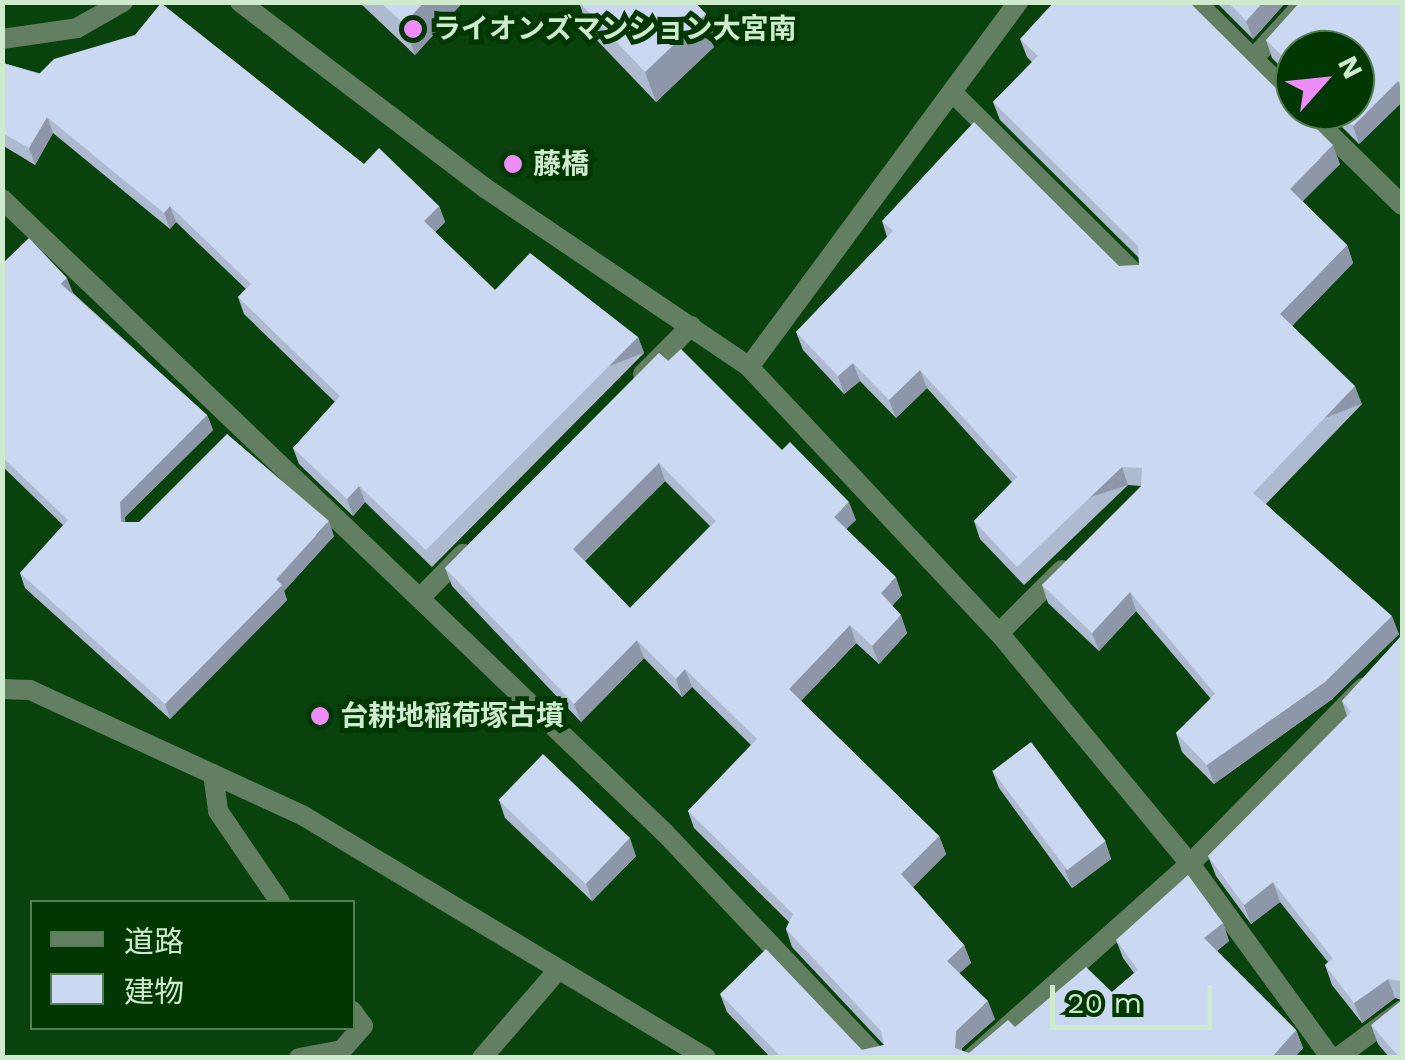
<!DOCTYPE html>
<html>
<head>
<meta charset="utf-8">
<style>
  body { margin:0 }
  #map { position:relative; width:1405px; height:1060px; overflow:hidden; background:#0a420e; font-family:"Work Sans","Noto Sans JP",sans-serif }
  div>[style] { position:absolute }
  [style*='--x'] { left:calc(var(--x)*1px); top:calc(var(--y)*1px); width:calc(var(--w)*1px); rotate:calc(var(--a)*1deg) }
  .service>* { height:20px; margin:-10px; padding:0 10px; transform-origin:10px; border-radius:10px; background:#637f61 }
  .minor>* { height:20px; margin:-10px; padding:0 10px; transform-origin:10px; border-radius:10px; background:#637f61 }
  .tertiary>* { height:20px; margin:-10px; padding:0 10px; transform-origin:10px; border-radius:10px; background:#637f61 }
  .wall>* { inset:0; background:#aebad0 }
  .shaded-wall>* { inset:0; background:#8d97a9; transform-origin:0 0 }
  .building>* { inset:0; background:#cad8f2; transform-origin:0 0 }
  .dots>* { width:28px; height:28px; translate:-50% -50%; box-sizing:border-box; border:5px solid #003702; border-radius:50% }
  span { translate:-50% -50%; white-space:nowrap; text-align:center; line-height:1.15; -webkit-text-stroke:10px #003702; paint-order:stroke }
  .poi-label { font-size:28px; color:#cfebcd; font-weight:700 }
  .left { translate:0 -50%; text-align:left }
  .frame { position:absolute; inset:0; border:5px solid #cfebcd; pointer-events:none }
  .legend { position:absolute; left:30px; top:900px; width:325px; height:130px; box-sizing:border-box; background:#003702; border:2px solid #537f53; margin:0; padding:12px 18px; list-style:none; font-size:30px; color:#cfebcd }
  .legend li { display:flex; align-items:center; gap:20px; height:50px }
  .legend b { width:50px; border:2px solid #537f53 }
  .north { position:absolute; left:1275px; top:30px; width:100px; height:100px; box-sizing:border-box; background:#003702; border:2px solid #537f53; border-radius:50%; rotate:63deg; font-size:28px; font-weight:700; line-height:40px; text-align:center; color:#cfebcd }
  .north::after { content:''; display:block; margin:auto; width:35px; height:45px; background:#ee8cf8; clip-path:polygon(50% 0,100% 100%,50% 72%,0 100%) }
  .scale { position:absolute; left:1050px; top:985px; width:162px; height:45px; box-sizing:border-box; border:5px solid #cfebcd; border-top:0; padding-left:12px; font-size:30px; line-height:35px; white-space:nowrap; color:#cfebcd; -webkit-text-stroke:8px #003702; paint-order:stroke }
</style>
</head>
<body>
<div id="map">
  <div class="service">
    <i style="--x:1253;--y:59;--w:77;--a:-47.6"></i>
    <i style="--x:952;--y:92;--w:258;--a:44.8"></i>
    <i style="--x:999;--y:633;--w:89;--a:-45"></i>
    <i style="--x:1337;--y:1058;--w:81;--a:-36.4"></i>
  </div>
  <div class="minor">
    <i style="--x:1196;--y:2;--w:139;--a:44.7"></i>
    <i style="--x:1305;--y:110;--w:136;--a:44.4"></i>
    <i style="--x:2;--y:199;--w:917;--a:43.72"></i>
    <i style="--x:665;--y:833;--w:310;--a:46.6"></i>
    <i style="--x:749;--y:367;--w:365;--a:46.8"></i>
    <i style="--x:999;--y:633;--w:300;--a:50.4"></i>
    <i style="--x:1190;--y:864;--w:240;--a:54"></i>
    <i style="--x:643;--y:374;--w:68;--a:-45"></i>
    <i style="--x:422;--y:596;--w:59;--a:-45.7"></i>
    <i style="--x:2;--y:689;--w:28;--a:2"></i>
    <i style="--x:30;--y:690;--w:299;--a:24.7"></i>
    <i style="--x:302;--y:815;--w:471;--a:31"></i>
    <i style="--x:213;--y:774;--w:37;--a:82"></i>
    <i style="--x:218;--y:811;--w:110;--a:55.7"></i>
    <i style="--x:299;--y:1058;--w:44;--a:-10.5"></i>
    <i style="--x:342;--y:1050;--w:32;--a:-49"></i>
    <i style="--x:363;--y:1026;--w:19;--a:-126"></i>
    <i style="--x:482;--y:1058;--w:116;--a:-49.2"></i>
    <i style="--x:972;--y:1058;--w:292;--a:-41.7"></i>
    <i style="--x:1190;--y:864;--w:247;--a:-45.5"></i>
  </div>
  <div class="tertiary">
    <i style="--x:240;--y:2;--w:308;--a:37.2"></i>
    <i style="--x:485;--y:188;--w:319;--a:34.1"></i>
    <i style="--x:749;--y:367;--w:453;--a:-53.6"></i>
    <i style="--x:2;--y:39;--w:76;--a:-8.3"></i>
    <i style="--x:77;--y:28;--w:53;--a:-29.5"></i>
  </div>
  <div class="wall">
    <i style="clip-path:polygon(359px 2px,463px 2px,415px 55px)"></i>
    <i style="clip-path:polygon(579px 2px,706px 14px,717px 44px,656px 102px,589px 32px)"></i>
    <i style="clip-path:polygon(1216px 2px,1286px 2px,1253px 39px)"></i>
    <i style="clip-path:polygon(1402px 2px,1402px 102px,1359px 144px,1325px 110px,1355px 110px,1295px 50px,1295px 81px,1272px 58px,1266px 40px)"></i>
    <i style="clip-path:polygon(1020px 39px,1340px 164px,1302px 201px,1347px 245px,1353px 263px,1292px 326px,1362px 404px,1266px 504px,1399px 634px,1331px 700px,1214px 784px,1182px 752px,1176px 733px,1211px 699px,1136px 611px,1099px 651px,1048px 603px,1042px 585px,1141px 486px,1128px 485px,1024px 585px,980px 539px,974px 521px,1012px 482px,927px 388px,896px 418px,860px 381px,844px 394px,803px 350px,796px 332px,887px 237px,882px 221px,1119px 266px,1139px 265px,1139px 258px,1000px 120px,993px 102px,1032px 62px,1027px 57px)"></i>
    <i style="clip-path:polygon(3px 63px,364px 164px,439px 206px,445px 222px,435px 232px,495px 290px,638px 337px,644px 353px,432px 567px,365px 502px,353px 516px,299px 464px,293px 448px,335px 402px,244px 314px,238px 297px,246px 289px,176px 222px,170px 229px,53px 133px,35px 165px,2px 145px)"></i>
    <i style="clip-path:polygon(2px 264px,73px 293px,207px 415px,213px 430px,125px 517px,125px 522px,334px 536px,284px 591px,287px 600px,170px 719px,25px 588px,20px 573px,63px 525px,2px 466px)"></i>
    <i style="clip-path:polygon(evenodd,659px 353px,856px 520px,846px 529px,902px 595px,892px 606px,907px 633px,879px 664px,856px 643px,801px 701px,939px 836px,946px 854px,913px 887px,964px 945px,971px 963px,959px 973px,995px 1019px,962px 1048px,962px 1051px,969px 1053px,1015px 1027px,1112px 992px,1134px 973px,1123px 958px,1116px 940px,1223px 923px,1229px 941px,1217px 951px,1296px 1030px,1303px 1048px,1294px 1058px,771px 1058px,727px 1012px,720px 994px,862px 1050px,884px 1045px,792px 947px,786px 929px,789px 922px,694px 828px,688px 811px,751px 745px,692px 687px,682px 697px,644px 658px,581px 722px,452px 586px,445px 568px,659px 353px,665px 481px,710px 526px,630px 608px,585px 561px,665px 481px)"></i>
    <i style="clip-path:polygon(1402px 635px,1402px 1000px,1395px 998px,1362px 1023px,1332px 985px,1325px 965px,1328px 962px,1280px 902px,1251px 924px,1216px 876px,1208px 856px,1347px 716px,1342px 701px)"></i>
    <i style="clip-path:polygon(992px 770px,1105px 841px,1111px 859px,1072px 888px,999px 788px)"></i>
    <i style="clip-path:polygon(499px 800px,636px 856px,592px 901px,505px 818px)"></i>
    <i style="clip-path:polygon(1371px 1025px,1402px 1058px,1390px 1058px,1378px 1044px)"></i>
  </div>
  <div class="shaded-wall">
    <i style="clip-path:polygon(424px 2px,463px 2px,415px 55px,404px 24px)"></i>
    <i style="clip-path:polygon(1263px 2px,1286px 2px,1253px 39px,1246px 21px)"></i>
    <i style="clip-path:polygon(706px 14px,717px 44px,656px 102px,645px 72px)"></i>
    <i style="clip-path:polygon(1398px 81px,1402px 93px,1402px 102px,1359px 144px,1353px 126px)"></i>
    <i style="clip-path:polygon(47px 117px,53px 133px,35px 165px,29px 148px)"></i>
    <i style="clip-path:polygon(1333px 145px,1340px 164px,1297px 207px,1290px 189px)"></i>
    <i style="clip-path:polygon(170px 206px,176px 222px,170px 229px,164px 213px)"></i>
    <i style="clip-path:polygon(439px 206px,445px 222px,430px 237px,424px 221px)"></i>
    <i style="clip-path:polygon(1347px 245px,1353px 263px,1286px 332px,1280px 314px)"></i>
    <i style="clip-path:polygon(67px 278px,73px 293px,67px 299px,61px 284px)"></i>
    <i style="left:638px;top:337px;width:17px;height:301px;rotate:69deg"></i>
    <i style="clip-path:polygon(853px 363px,860px 381px,844px 394px,838px 376px)"></i>
    <i style="clip-path:polygon(920px 370px,927px 388px,896px 418px,889px 400px)"></i>
    <i style="left:1355px;top:386px;width:19px;height:148px;rotate:69deg"></i>
    <i style="clip-path:polygon(207px 415px,213px 430px,125px 517px,126px 537px,121px 522px,120px 502px)"></i>
    <i style="clip-path:polygon(659px 463px,665px 481px,579px 566px,573px 549px)"></i>
    <i style="left:1122px;top:467px;width:19px;height:145px;rotate:72deg"></i>
    <i style="clip-path:polygon(359px 486px,365px 502px,353px 516px,347px 499px)"></i>
    <i style="clip-path:polygon(849px 502px,856px 520px,840px 535px,834px 517px)"></i>
    <i style="clip-path:polygon(329px 521px,334px 536px,284px 591px,287px 600px,170px 719px,165px 704px)"></i>
    <i style="clip-path:polygon(896px 577px,902px 595px,887px 611px,881px 593px)"></i>
    <i style="clip-path:polygon(1130px 592px,1136px 611px,1099px 651px,1092px 633px)"></i>
    <i style="clip-path:polygon(901px 615px,907px 633px,879px 664px,872px 646px)"></i>
    <i style="clip-path:polygon(1392px 616px,1399px 634px,1331px 700px,1214px 784px,1207px 765px)"></i>
    <i style="clip-path:polygon(850px 625px,856px 643px,796px 706px,789px 689px)"></i>
    <i style="clip-path:polygon(637px 640px,644px 658px,581px 722px,574px 704px)"></i>
    <i style="clip-path:polygon(685px 669px,692px 687px,682px 697px,676px 679px)"></i>
    <i style="clip-path:polygon(939px 836px,946px 854px,908px 892px,901px 874px)"></i>
    <i style="clip-path:polygon(630px 838px,636px 856px,592px 901px,586px 883px)"></i>
    <i style="clip-path:polygon(1105px 841px,1111px 859px,1072px 888px,1065px 870px)"></i>
    <i style="clip-path:polygon(1273px 882px,1280px 902px,1251px 924px,1244px 905px)"></i>
    <i style="clip-path:polygon(1223px 923px,1229px 941px,1210px 956px,1204px 938px)"></i>
    <i style="clip-path:polygon(964px 945px,971px 963px,953px 979px,947px 961px)"></i>
    <i style="clip-path:polygon(1388px 979px,1395px 998px,1362px 1023px,1354px 1003px)"></i>
    <i style="clip-path:polygon(988px 1001px,995px 1019px,962px 1048px,962px 1058px,955px 1048px,956px 1031px)"></i>
    <i style="clip-path:polygon(1296px 1030px,1303px 1048px,1294px 1058px,1271px 1058px)"></i>
  </div>
  <div class="building">
    <i style="clip-path:polygon(380px 2px,424px 2px,404px 24px)"></i>
    <i style="clip-path:polygon(579px 2px,695px 2px,706px 14px,645px 72px)"></i>
    <i style="clip-path:polygon(1054px 2px,1189px 2px,1295px 107px,1295px 110px,1298px 110px,1333px 145px,1290px 189px,1347px 245px,1280px 314px,1355px 386px,1253px 493px,1392px 616px,1325px 682px,1207px 765px,1176px 733px,1215px 694px,1130px 592px,1092px 633px,1042px 585px,1141px 487px,1142px 468px,1122px 467px,1017px 567px,974px 521px,1017px 477px,920px 370px,889px 400px,853px 363px,838px 376px,796px 332px,893px 231px,882px 221px,974px 122px,1119px 266px,1139px 265px,1138px 246px,993px 102px,1038px 56px,1020px 39px)"></i>
    <i style="clip-path:polygon(1228px 2px,1263px 2px,1246px 21px)"></i>
    <i style="clip-path:polygon(1300px 2px,1402px 2px,1402px 85px,1398px 81px,1353px 126px,1337px 110px,1355px 110px,1355px 50px,1295px 50px,1295px 69px,1266px 40px)"></i>
    <i style="clip-path:polygon(161px 3px,364px 164px,379px 148px,439px 206px,424px 221px,495px 290px,530px 253px,638px 337px,426px 550px,359px 486px,347px 499px,293px 448px,340px 396px,238px 297px,251px 284px,170px 206px,164px 213px,47px 117px,29px 148px,2px 133px,3px 63px,39px 74px,54px 59px,135px 35px)"></i>
    <i style="clip-path:polygon(29px 238px,67px 278px,61px 284px,207px 415px,120px 502px,121px 522px,139px 522px,227px 434px,329px 521px,276px 579px,282px 585px,165px 704px,20px 573px,68px 520px,2px 457px,2px 264px)"></i>
    <i style="clip-path:polygon(evenodd,681px 349px,782px 450px,790px 442px,849px 502px,834px 517px,896px 577px,881px 593px,901px 615px,872px 646px,850px 625px,789px 689px,939px 836px,901px 874px,964px 945px,947px 961px,988px 1001px,956px 1031px,955px 1048px,969px 1053px,1008px 1020px,1015px 1027px,1086px 967px,1112px 992px,1138px 970px,1116px 940px,1188px 875px,1223px 923px,1204px 938px,1296px 1030px,1271px 1058px,782px 1058px,720px 994px,766px 949px,862px 1050px,884px 1045px,881px 1031px,786px 929px,793px 914px,688px 811px,757px 739px,685px 669px,676px 679px,637px 640px,574px 704px,445px 568px,659px 353px,668px 361px,681px 349px,659px 463px,716px 521px,630px 608px,573px 549px,659px 463px)"></i>
    <i style="clip-path:polygon(1402px 635px,1402px 981px,1388px 979px,1354px 1003px,1325px 965px,1333px 959px,1273px 882px,1244px 905px,1208px 856px,1351px 712px,1342px 701px)"></i>
    <i style="left:1031px;top:742px;width:124px;height:48px;rotate:53deg"></i>
    <i style="left:543px;top:754px;width:121px;height:64px;rotate:44deg"></i>
    <i style="clip-path:polygon(1402px 1000px,1402px 1058px,1400px 1058px,1371px 1025px)"></i>
  </div>
  <div class="dots">
    <i style="left:413px;top:29px;background:#ee8cf8"></i>
    <i style="left:513px;top:164px;background:#ee8cf8"></i>
    <i style="left:320px;top:716px;background:#ee8cf8"></i>
  </div>
  <div class="poi-label">
    <span class="left" style="left:433px;top:29px">ライオンズマンション大宮南</span>
    <span class="left" style="left:533px;top:164px">藤橋</span>
    <span class="left" style="left:340px;top:716px">台耕地稲荷塚古墳</span>
  </div>
  <div class="frame"></div>
  <ul class="legend">
  <li><b style="height:12px;background:#637f61"></b>道路</li>
  <li><b style="height:28px;background:#cad8f2"></b>建物</li>
  </ul>
  <div class="north">N</div>
  <div class="scale">20 m</div>
</div>
</body>
</html>
